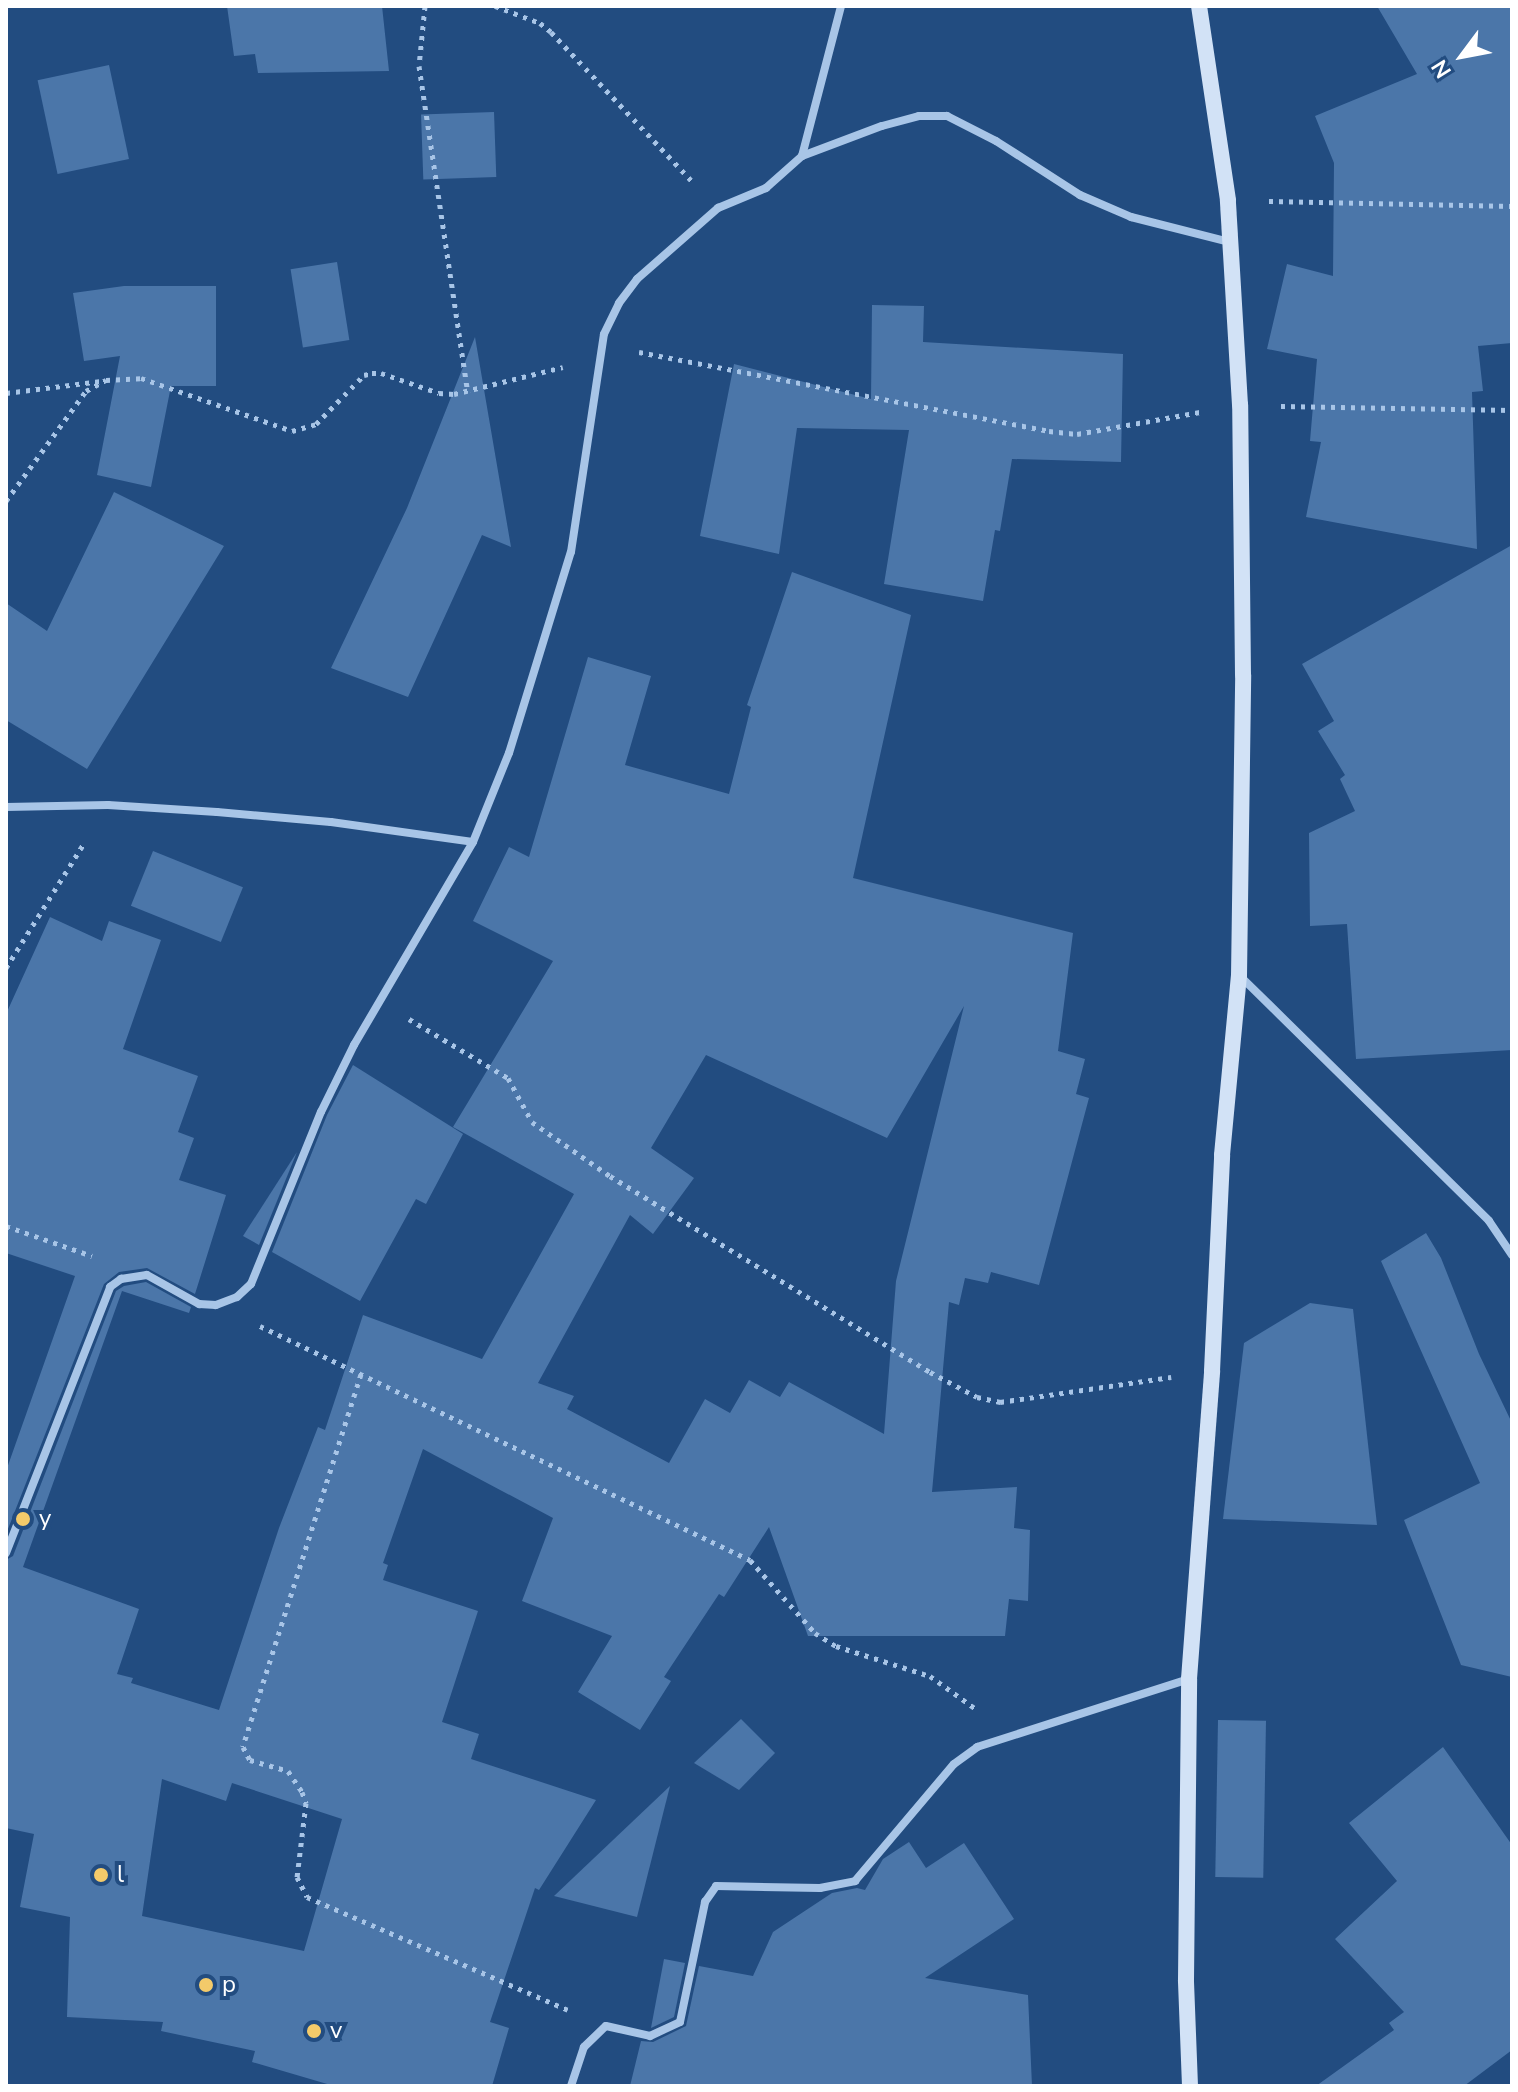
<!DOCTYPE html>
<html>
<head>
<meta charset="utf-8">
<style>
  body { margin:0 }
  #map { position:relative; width:1518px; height:2092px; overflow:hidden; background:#224c80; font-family:"Nunito Sans",sans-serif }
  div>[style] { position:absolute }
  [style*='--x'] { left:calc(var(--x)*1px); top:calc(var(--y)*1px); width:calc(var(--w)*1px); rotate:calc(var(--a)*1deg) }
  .building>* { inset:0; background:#4b76a9; transform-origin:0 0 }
  .path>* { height:5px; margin-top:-2.5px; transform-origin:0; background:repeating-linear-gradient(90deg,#a8c5e7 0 4px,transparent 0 10px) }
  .street>* { height:8px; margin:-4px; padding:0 4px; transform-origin:4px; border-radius:4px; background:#a8c5e7 }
  .secondary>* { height:16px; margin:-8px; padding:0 8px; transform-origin:8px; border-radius:8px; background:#d2e2f6 }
  .dots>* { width:22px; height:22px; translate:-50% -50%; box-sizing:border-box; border:4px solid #224c80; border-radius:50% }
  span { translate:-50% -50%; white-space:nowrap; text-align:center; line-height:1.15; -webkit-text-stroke:8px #224c80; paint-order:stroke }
  .poi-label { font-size:24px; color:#fff }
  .left { translate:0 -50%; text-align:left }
  .frame { position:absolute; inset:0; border:8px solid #fff; pointer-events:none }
  .north { position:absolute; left:1422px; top:16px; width:80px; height:80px; -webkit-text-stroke:6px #224c80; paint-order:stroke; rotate:238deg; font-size:22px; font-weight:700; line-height:32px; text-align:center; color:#fff }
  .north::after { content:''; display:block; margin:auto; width:28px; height:36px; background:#fff; clip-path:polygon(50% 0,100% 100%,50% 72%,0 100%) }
</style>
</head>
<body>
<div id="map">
  <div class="building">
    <i style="clip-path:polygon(227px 6px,382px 6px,389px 71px,258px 73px,255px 54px,234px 56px)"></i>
    <i style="clip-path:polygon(1377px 6px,1512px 6px,1512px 343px,1478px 346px,1483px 391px,1472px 392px,1477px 549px,1306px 517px,1321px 442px,1310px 441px,1317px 359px,1267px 349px,1287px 264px,1333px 276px,1334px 163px,1315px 116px,1417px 74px)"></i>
    <i style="left:109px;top:65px;width:96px;height:73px;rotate:78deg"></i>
    <i style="left:494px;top:112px;width:65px;height:73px;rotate:88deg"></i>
    <i style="left:337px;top:262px;width:79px;height:47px;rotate:81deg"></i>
    <i style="clip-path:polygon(124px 286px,216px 286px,216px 386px,171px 386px,151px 487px,97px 475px,120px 356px,84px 361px,73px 293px)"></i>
    <i style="clip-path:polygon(872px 305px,924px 306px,923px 342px,1123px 354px,1121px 462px,1012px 459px,1000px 531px,995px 530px,983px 601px,884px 584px,909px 430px,797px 428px,779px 554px,700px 536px,734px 364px,871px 399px)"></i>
    <i style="clip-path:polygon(475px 337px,511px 547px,482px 535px,408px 697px,331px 668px,407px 508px)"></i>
    <i style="clip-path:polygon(114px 492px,224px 546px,87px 769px,6px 720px,6px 603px,47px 631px)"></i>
    <i style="clip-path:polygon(1512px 545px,1512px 1050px,1356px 1059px,1347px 924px,1310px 926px,1309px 833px,1355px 811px,1340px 779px,1345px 775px,1318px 731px,1334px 721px,1302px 664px)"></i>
    <i style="clip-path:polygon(evenodd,792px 572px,911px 615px,853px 878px,1073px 933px,1058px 1051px,1085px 1059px,1076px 1094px,1089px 1098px,1039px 1285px,991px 1272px,988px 1283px,965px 1278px,959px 1305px,949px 1302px,932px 1492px,1017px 1487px,1014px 1528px,1030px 1530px,1028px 1601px,1009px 1599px,1005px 1636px,808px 1636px,769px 1527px,724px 1597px,719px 1594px,664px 1677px,671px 1681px,640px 1730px,578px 1692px,612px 1636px,522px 1601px,553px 1518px,423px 1449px,383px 1563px,388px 1565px,383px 1580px,478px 1611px,442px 1722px,479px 1734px,471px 1759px,596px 1800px,539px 1890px,535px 1888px,490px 2022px,509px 2028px,492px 2086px,334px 2086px,252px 2062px,255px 2051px,161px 2031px,163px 2022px,67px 2017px,70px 1917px,20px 1907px,34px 1834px,6px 1828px,6px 1560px,13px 1556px,116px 1291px,124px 1286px,146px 1282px,191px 1307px,189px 1313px,122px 1291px,23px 1567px,139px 1609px,117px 1674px,133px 1678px,131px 1683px,219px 1710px,279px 1528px,318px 1427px,325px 1430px,363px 1315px,482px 1359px,574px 1194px,453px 1127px,553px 961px,473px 921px,509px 847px,529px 857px,588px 657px,651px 676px,625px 765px,729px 794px,751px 707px,747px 705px,792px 572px,964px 1006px,896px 1281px,884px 1434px,789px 1382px,780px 1397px,749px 1380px,730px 1413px,705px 1399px,669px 1463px,567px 1409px,574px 1396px,538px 1383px,630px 1215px,653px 1234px,694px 1178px,651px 1148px,706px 1055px,887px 1138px,964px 1006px,792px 572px,162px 1779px,226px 1801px,232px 1783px,342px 1819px,304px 1951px,142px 1916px,162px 1779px)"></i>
    <i style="left:153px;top:851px;width:97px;height:59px;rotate:22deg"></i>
    <i style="clip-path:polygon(50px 917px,102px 941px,109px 921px,161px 940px,123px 1049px,198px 1076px,178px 1132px,194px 1138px,179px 1180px,226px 1195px,195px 1294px,147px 1268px,119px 1272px,104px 1284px,6px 1534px,6px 1471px,75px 1276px,6px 1253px,6px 1014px)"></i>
    <i style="clip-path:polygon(353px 1065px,463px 1134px,426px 1204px,416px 1199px,360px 1301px,272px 1252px,327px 1115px)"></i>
    <i style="clip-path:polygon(297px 1152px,259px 1245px,243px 1236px)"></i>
    <i style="clip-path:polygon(1426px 1233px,1441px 1258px,1479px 1354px,1512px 1423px,1512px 1677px,1461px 1665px,1404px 1520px,1480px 1483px,1381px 1261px)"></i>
    <i style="clip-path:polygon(1310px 1303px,1353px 1309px,1377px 1525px,1223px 1519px,1244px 1343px)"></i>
    <i style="clip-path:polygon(741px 1719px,775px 1753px,739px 1790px,694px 1763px)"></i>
    <i style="left:1218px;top:1720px;width:48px;height:157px;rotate:1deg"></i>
    <i style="clip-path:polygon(1443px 1747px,1512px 1845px,1512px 2050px,1464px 2086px,1316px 2086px,1394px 2030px,1389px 2023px,1404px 2012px,1335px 1939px,1397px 1881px,1349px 1823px)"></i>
    <i style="clip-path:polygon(670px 1786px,637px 1917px,554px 1896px)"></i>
    <i style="clip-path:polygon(909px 1842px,926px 1868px,964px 1843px,1014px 1919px,925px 1978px,1028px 1995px,1032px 2086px,630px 2086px,641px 2041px,653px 2042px,686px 2026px,699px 1966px,753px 1976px,773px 1932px,832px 1893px,857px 1888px,865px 1890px,883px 1859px)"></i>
    <i style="clip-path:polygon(664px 1959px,685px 1963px,674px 2017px,651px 2028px)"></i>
  </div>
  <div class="path">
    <i style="--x:425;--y:6;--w:60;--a:95.7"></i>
    <i style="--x:419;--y:66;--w:330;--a:81.5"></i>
    <i style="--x:495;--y:6;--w:48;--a:20.7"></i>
    <i style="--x:540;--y:23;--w:14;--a:39"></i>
    <i style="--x:551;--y:32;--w:205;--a:46.6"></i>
    <i style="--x:1269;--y:201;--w:243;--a:1.2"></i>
    <i style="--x:639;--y:352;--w:418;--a:10.9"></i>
    <i style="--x:1049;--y:431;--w:28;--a:6"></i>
    <i style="--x:1077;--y:434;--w:125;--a:-10.1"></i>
    <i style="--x:6;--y:393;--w:96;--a:-7.2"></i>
    <i style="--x:1281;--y:406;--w:231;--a:1"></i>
    <i style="--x:6;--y:501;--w:136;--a:-54"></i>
    <i style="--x:86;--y:391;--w:23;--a:-29"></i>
    <i style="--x:106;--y:380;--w:35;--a:-3"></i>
    <i style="--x:141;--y:378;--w:160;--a:19.3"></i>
    <i style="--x:292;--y:431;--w:25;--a:-16"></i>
    <i style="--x:316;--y:424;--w:69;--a:-45.6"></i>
    <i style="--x:364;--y:375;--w:8;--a:-14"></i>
    <i style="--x:372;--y:373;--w:9;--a:0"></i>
    <i style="--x:381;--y:373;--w:61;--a:19"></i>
    <i style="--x:439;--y:393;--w:15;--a:4"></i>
    <i style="--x:454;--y:394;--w:112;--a:-13.9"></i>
    <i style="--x:6;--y:968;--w:147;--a:-58"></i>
    <i style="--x:409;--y:1019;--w:115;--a:30.8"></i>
    <i style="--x:508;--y:1078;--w:50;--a:61.4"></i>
    <i style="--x:532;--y:1122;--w:95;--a:34.7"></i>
    <i style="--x:610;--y:1176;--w:375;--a:31.5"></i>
    <i style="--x:930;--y:1372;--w:53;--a:28"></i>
    <i style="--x:977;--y:1397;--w:24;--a:12"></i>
    <i style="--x:1000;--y:1402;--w:173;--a:-8.3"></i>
    <i style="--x:6;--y:1226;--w:91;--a:19.2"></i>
    <i style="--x:260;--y:1326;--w:543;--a:25.53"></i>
    <i style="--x:750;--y:1560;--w:98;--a:48.3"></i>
    <i style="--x:815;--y:1633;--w:25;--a:32"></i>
    <i style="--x:836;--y:1646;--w:99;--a:17.7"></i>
    <i style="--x:930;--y:1676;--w:57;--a:35.7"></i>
    <i style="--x:361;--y:1374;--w:391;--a:107.6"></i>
    <i style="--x:243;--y:1747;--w:15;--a:62"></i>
    <i style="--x:250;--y:1760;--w:40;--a:16"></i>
    <i style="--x:288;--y:1771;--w:25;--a:56"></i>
    <i style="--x:302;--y:1792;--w:12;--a:70"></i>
    <i style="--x:306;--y:1803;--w:75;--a:96.9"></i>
    <i style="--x:297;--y:1877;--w:22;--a:63"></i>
    <i style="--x:307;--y:1897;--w:284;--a:23.4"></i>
  </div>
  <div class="street">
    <i style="--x:802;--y:156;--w:85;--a:-20.6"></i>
    <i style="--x:882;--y:126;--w:38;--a:-15"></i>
    <i style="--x:919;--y:116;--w:28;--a:0"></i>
    <i style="--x:947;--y:116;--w:55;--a:27"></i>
    <i style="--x:996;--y:141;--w:100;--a:32.7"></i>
    <i style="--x:1080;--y:195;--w:56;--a:23.3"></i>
    <i style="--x:1131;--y:217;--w:102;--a:14.2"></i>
    <i style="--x:6;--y:807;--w:102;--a:-1.1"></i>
    <i style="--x:108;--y:805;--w:109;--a:3.7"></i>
    <i style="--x:217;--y:812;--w:114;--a:5"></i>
    <i style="--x:331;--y:822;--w:143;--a:8"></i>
    <i style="--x:1240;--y:976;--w:349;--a:44.5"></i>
    <i style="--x:1489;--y:1221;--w:41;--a:55.9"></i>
    <i style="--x:6;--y:1553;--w:286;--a:-68.6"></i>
    <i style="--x:110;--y:1287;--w:14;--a:-36"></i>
    <i style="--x:121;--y:1279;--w:26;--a:-9"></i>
    <i style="--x:147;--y:1275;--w:60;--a:29.1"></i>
    <i style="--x:199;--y:1304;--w:17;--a:3"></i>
    <i style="--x:216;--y:1305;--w:22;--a:-21"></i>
    <i style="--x:237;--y:1297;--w:19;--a:-43"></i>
    <i style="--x:251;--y:1284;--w:186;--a:-67.9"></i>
    <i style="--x:321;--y:1112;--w:75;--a:-63.8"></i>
    <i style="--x:354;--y:1045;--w:235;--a:-59.6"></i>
    <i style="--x:473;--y:842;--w:96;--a:-68"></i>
    <i style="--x:509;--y:753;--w:210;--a:-72.9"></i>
    <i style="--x:571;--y:552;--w:220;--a:-81.4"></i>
    <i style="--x:604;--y:334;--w:34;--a:-64"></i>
    <i style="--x:619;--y:303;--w:30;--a:-53"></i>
    <i style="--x:637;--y:279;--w:108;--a:-41.2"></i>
    <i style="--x:718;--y:208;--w:52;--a:-22.6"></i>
    <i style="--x:766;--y:188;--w:48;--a:-41.6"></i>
    <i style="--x:802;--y:156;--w:155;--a:-75.4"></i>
    <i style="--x:571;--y:2086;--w:41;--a:-71.6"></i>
    <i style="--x:584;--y:2047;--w:30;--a:-44"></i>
    <i style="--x:606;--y:2026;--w:45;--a:12.8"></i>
    <i style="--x:650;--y:2036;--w:33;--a:-25"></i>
    <i style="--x:680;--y:2022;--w:123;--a:-78.2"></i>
    <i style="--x:705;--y:1902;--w:19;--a:-55"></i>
    <i style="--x:716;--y:1886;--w:104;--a:1.1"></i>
    <i style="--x:820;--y:1888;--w:36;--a:-11"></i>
    <i style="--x:855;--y:1881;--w:153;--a:-49.8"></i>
    <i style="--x:954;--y:1764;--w:29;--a:-36"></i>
    <i style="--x:977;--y:1747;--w:223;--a:-17.8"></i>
  </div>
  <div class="secondary">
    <i style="--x:1190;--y:2086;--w:106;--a:-92.2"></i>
    <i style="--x:1186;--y:1980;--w:301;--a:-89.4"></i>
    <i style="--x:1189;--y:1679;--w:309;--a:-85.7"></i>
    <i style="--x:1212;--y:1371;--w:216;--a:-87.3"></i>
    <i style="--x:1222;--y:1155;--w:180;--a:-84.6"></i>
    <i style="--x:1239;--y:976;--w:301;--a:-89.2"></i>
    <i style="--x:1243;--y:675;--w:270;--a:-90.6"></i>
    <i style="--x:1240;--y:405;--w:205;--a:-93.4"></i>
    <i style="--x:1228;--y:200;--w:196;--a:-98.5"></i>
  </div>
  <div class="dots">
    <i style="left:23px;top:1519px;background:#f3ca6a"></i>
    <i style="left:101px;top:1875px;background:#f3ca6a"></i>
    <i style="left:206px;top:1985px;background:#f3ca6a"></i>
    <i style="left:314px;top:2031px;background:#f3ca6a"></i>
  </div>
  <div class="poi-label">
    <span class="left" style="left:39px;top:1519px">y</span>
    <span class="left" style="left:117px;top:1875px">l</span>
    <span class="left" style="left:222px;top:1985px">p</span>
    <span class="left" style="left:330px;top:2031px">v</span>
  </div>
  <div class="frame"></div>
  <div class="north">N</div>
</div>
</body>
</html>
